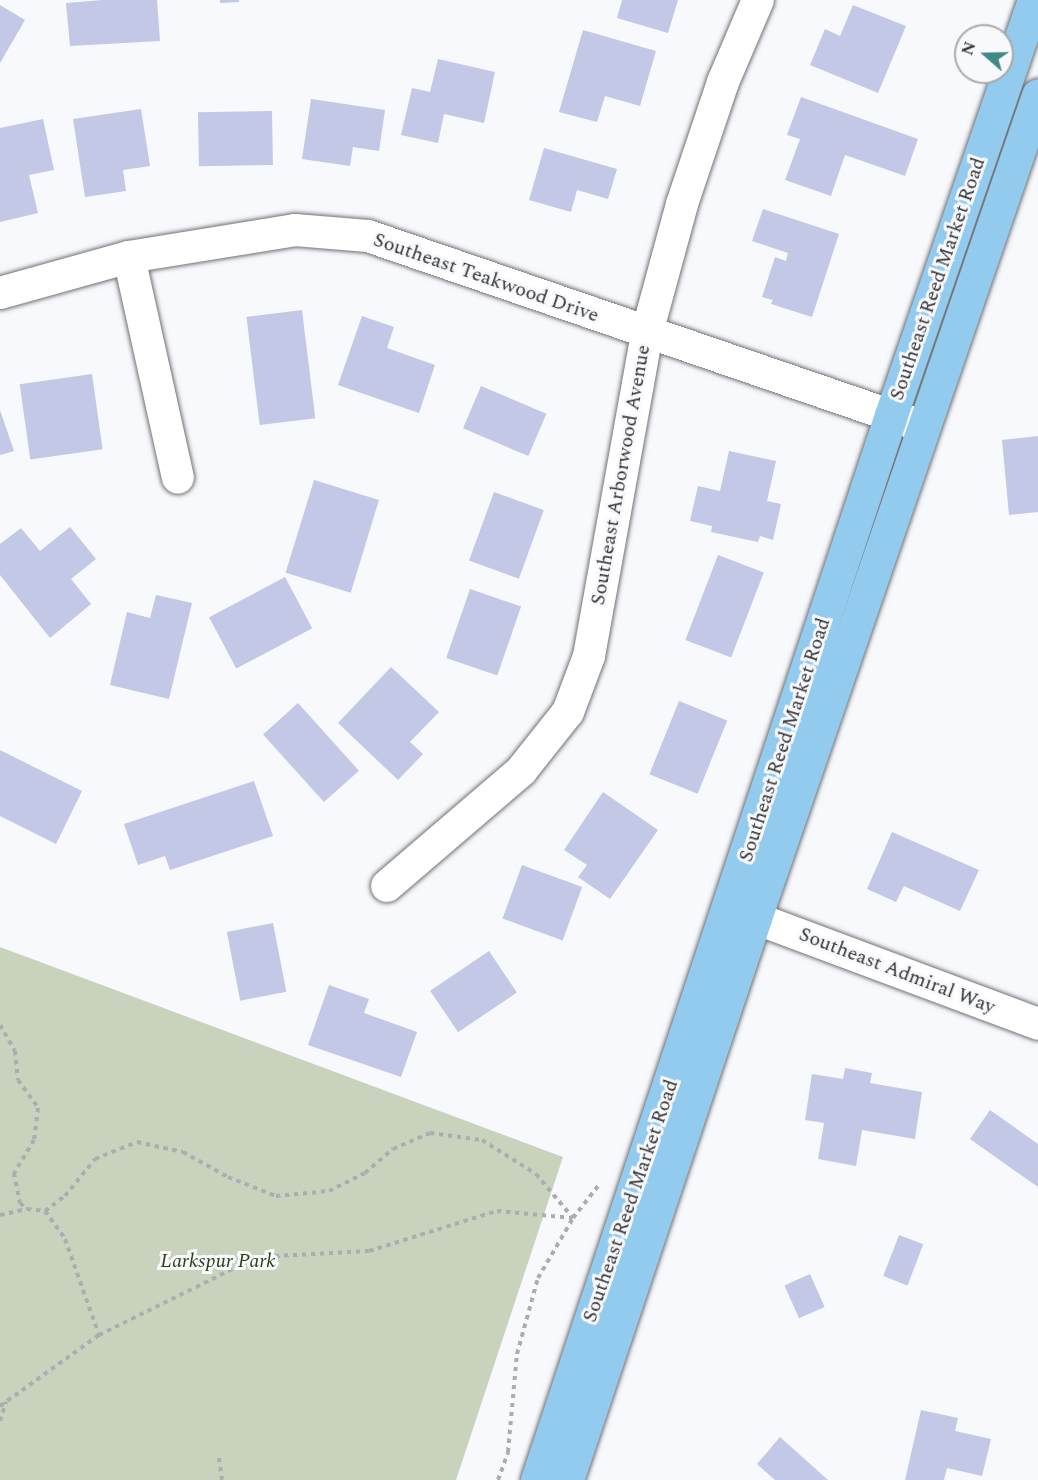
<!DOCTYPE html>
<html>
<head>
<meta charset="utf-8">
<style>
  body { margin:0 }
  #map { position:relative; width:1038px; height:1480px; overflow:hidden; background:#f8f9fc; font-family:Spectral,serif }
  div>[style] { position:absolute }
  [style*='--x'] { left:calc(var(--x)*1px); top:calc(var(--y)*1px); width:calc(var(--w)*1px); rotate:calc(var(--a)*1deg) }
  .green>* { inset:0; background:#c9d2bd }
  .building>* { inset:0; background:#c2c8e5; transform-origin:0 0 }
  .path>* { height:4px; margin-top:-2px; transform-origin:0; background:repeating-linear-gradient(90deg,#acadaf 0 4.5px,transparent 0 9px) }
  .roads { filter:drop-shadow(0 0 2px #717275) drop-shadow(0 0 2px #717275) }
  .minor>* { height:32px; margin:-16px; padding:0 16px; transform-origin:16px; border-radius:16px; background:#fff }
  .primary>* { height:33px; margin:-16.5px; padding:0 16.5px; transform-origin:16.5px; border-radius:16.5px; background:#93cbee }
  span { translate:-50% -50%; white-space:nowrap; text-align:center; line-height:1.15; -webkit-text-stroke:6px #f8f9fc; paint-order:stroke }
  .street-label { font-size:20px; color:#343435 }
  .park-label { font-size:20px; color:#2d3e0f; font-style:italic }
  .north { position:absolute; left:954px; top:24px; width:60px; height:60px; box-sizing:border-box; background:#f8f9fc; border:2px solid #aaaaac; border-radius:50%; rotate:290deg; font-size:16px; font-weight:700; line-height:24px; text-align:center; color:#343435 }
  .north::after { content:''; display:block; margin:auto; width:21px; height:27px; background:#428986; clip-path:polygon(50% 0,100% 100%,50% 72%,0 100%) }
</style>
</head>
<body>
<div id="map">
  <div class="green">
    <i style="clip-path:polygon(0 947px,563px 1157px,456px 1480px,0 1480px)"></i>
  </div>
  <div class="building">
    <i style="clip-path:polygon(102px 0,157px 0,160px 41px,70px 46px,66px 3px)"></i>
    <i style="clip-path:polygon(220px 0,239px 0,239px 2px,220px 3px)"></i>
    <i style="clip-path:polygon(622px 0,678px 0,668px 33px,617px 18px)"></i>
    <i style="clip-path:polygon(0 5px,25px 20px,0 63px)"></i>
    <i style="clip-path:polygon(853px 5px,906px 26px,878px 93px,810px 65px,825px 29px,840px 36px)"></i>
    <i style="clip-path:polygon(583px 30px,656px 51px,640px 106px,605px 96px,597px 122px,559px 112px)"></i>
    <i style="clip-path:polygon(438px 59px,495px 72px,484px 123px,444px 114px,438px 143px,401px 135px,412px 88px,430px 92px)"></i>
    <i style="clip-path:polygon(801px 97px,918px 139px,905px 176px,845px 155px,831px 196px,785px 180px,800px 139px,787px 135px)"></i>
    <i style="clip-path:polygon(311px 99px,385px 110px,379px 151px,353px 147px,350px 166px,302px 159px)"></i>
    <i style="clip-path:polygon(141px 109px,150px 166px,123px 170px,126px 191px,85px 197px,73px 119px)"></i>
    <i style="left:272px;top:111px;width:54px;height:74px;rotate:89deg"></i>
    <i style="clip-path:polygon(43px 119px,54px 170px,29px 175px,38px 213px,0 222px,0 128px)"></i>
    <i style="clip-path:polygon(544px 148px,617px 169px,608px 199px,577px 190px,571px 212px,529px 200px)"></i>
    <i style="clip-path:polygon(763px 209px,839px 234px,812px 317px,771px 304px,773px 300px,762px 297px,775px 257px,786px 261px,788px 253px,752px 241px)"></i>
    <i style="left:302px;top:310px;width:109px;height:56px;rotate:83deg"></i>
    <i style="clip-path:polygon(362px 316px,394px 327px,387px 348px,435px 365px,419px 413px,338px 385px)"></i>
    <i style="left:92px;top:374px;width:76px;height:73px;rotate:82deg"></i>
    <i style="left:481px;top:386px;width:71px;height:46px;rotate:23deg"></i>
    <i style="clip-path:polygon(0 410px,14px 451px,0 455px)"></i>
    <i style="clip-path:polygon(1038px 436px,1038px 512px,1009px 515px,1002px 440px)"></i>
    <i style="clip-path:polygon(729px 451px,776px 461px,767px 501px,781px 504px,773px 540px,760px 536px,758px 542px,711px 532px,712px 526px,690px 521px,698px 486px,720px 491px)"></i>
    <i style="left:314px;top:480px;width:68px;height:97px;rotate:17deg"></i>
    <i style="left:494px;top:492px;width:53px;height:73px;rotate:20deg"></i>
    <i style="clip-path:polygon(70px 527px,96px 559px,71px 579px,91px 604px,50px 638px,0 575px,0 544px,21px 528px,40px 551px)"></i>
    <i style="left:718px;top:555px;width:49px;height:91px;rotate:21deg"></i>
    <i style="left:285px;top:577px;width:58px;height:86px;rotate:62deg"></i>
    <i style="left:470px;top:589px;width:54px;height:73px;rotate:19deg"></i>
    <i style="clip-path:polygon(156px 595px,192px 603px,169px 699px,110px 685px,127px 612px,150px 618px)"></i>
    <i style="clip-path:polygon(391px 667px,439px 712px,410px 742px,423px 754px,398px 780px,338px 723px)"></i>
    <i style="left:679px;top:701px;width:52px;height:79px;rotate:22deg"></i>
    <i style="left:298px;top:703px;width:91px;height:47px;rotate:48deg"></i>
    <i style="clip-path:polygon(0 750px,82px 791px,56px 844px,0 816px)"></i>
    <i style="clip-path:polygon(254px 781px,273px 836px,170px 870px,165px 856px,138px 865px,124px 824px)"></i>
    <i style="clip-path:polygon(603px 792px,658px 830px,610px 899px,578px 877px,587px 865px,564px 850px)"></i>
    <i style="clip-path:polygon(892px 832px,979px 870px,960px 911px,904px 886px,896px 902px,867px 889px)"></i>
    <i style="left:522px;top:865px;width:64px;height:57px;rotate:20deg"></i>
    <i style="left:273px;top:923px;width:70px;height:47px;rotate:79deg"></i>
    <i style="left:489px;top:951px;width:50px;height:71px;rotate:56deg"></i>
    <i style="clip-path:polygon(329px 985px,369px 999px,364px 1013px,417px 1032px,401px 1077px,308px 1045px)"></i>
    <i style="clip-path:polygon(845px 1068px,872px 1073px,870px 1083px,922px 1092px,915px 1139px,862px 1130px,856px 1166px,818px 1159px,824px 1123px,805px 1120px,812px 1074px,843px 1079px)"></i>
    <i style="clip-path:polygon(990px 1110px,1038px 1144px,1038px 1187px,970px 1139px)"></i>
    <i style="left:899px;top:1235px;width:26px;height:44px;rotate:21deg"></i>
    <i style="left:810px;top:1274px;width:36px;height:28px;rotate:66deg"></i>
    <i style="clip-path:polygon(921px 1410px,958px 1418px,955px 1431px,991px 1439px,982px 1476px,947px 1468px,944px 1480px,905px 1480px)"></i>
    <i style="clip-path:polygon(780px 1437px,828px 1480px,775px 1480px,757px 1464px)"></i>
  </div>
  <div class="path">
    <i style="--x:0;--y:1025;--w:30;--a:60"></i>
    <i style="--x:15;--y:1051;--w:29;--a:84"></i>
    <i style="--x:18;--y:1080;--w:34;--a:54"></i>
    <i style="--x:38;--y:1108;--w:32;--a:97"></i>
    <i style="--x:34;--y:1140;--w:39;--a:121"></i>
    <i style="--x:14;--y:1173;--w:31;--a:79"></i>
    <i style="--x:20;--y:1203;--w:9;--a:41"></i>
    <i style="--x:27;--y:1209;--w:18;--a:6"></i>
    <i style="--x:45;--y:1211;--w:25;--a:-37"></i>
    <i style="--x:65;--y:1196;--w:48;--a:-51"></i>
    <i style="--x:95;--y:1159;--w:45;--a:-22"></i>
    <i style="--x:137;--y:1142;--w:47;--a:12.3"></i>
    <i style="--x:183;--y:1152;--w:51;--a:29.1"></i>
    <i style="--x:228;--y:1177;--w:52;--a:21.6"></i>
    <i style="--x:276;--y:1196;--w:53;--a:-5.4"></i>
    <i style="--x:329;--y:1191;--w:40;--a:-26.6"></i>
    <i style="--x:365;--y:1173;--w:37;--a:-41"></i>
    <i style="--x:393;--y:1149;--w:40;--a:-23.4"></i>
    <i style="--x:430;--y:1133;--w:52;--a:7.7"></i>
    <i style="--x:482;--y:1140;--w:64;--a:32.2"></i>
    <i style="--x:536;--y:1174;--w:57;--a:49.9"></i>
    <i style="--x:45;--y:1211;--w:34;--a:54"></i>
    <i style="--x:65;--y:1239;--w:102;--a:70.5"></i>
    <i style="--x:0;--y:1215;--w:28;--a:-13"></i>
    <i style="--x:0;--y:1406;--w:122;--a:-35.6"></i>
    <i style="--x:99;--y:1335;--w:176;--a:-26.3"></i>
    <i style="--x:257;--y:1257;--w:112;--a:-3.1"></i>
    <i style="--x:369;--y:1251;--w:134;--a:-17.4"></i>
    <i style="--x:497;--y:1211;--w:76;--a:5.3"></i>
    <i style="--x:0;--y:1421;--w:20;--a:-72"></i>
    <i style="--x:219;--y:1458;--w:22;--a:82"></i>
    <i style="--x:498;--y:1480;--w:30;--a:-70"></i>
    <i style="--x:508;--y:1452;--w:98;--a:-84.8"></i>
    <i style="--x:517;--y:1354;--w:79;--a:-74.6"></i>
    <i style="--x:538;--y:1278;--w:69;--a:-59.7"></i>
    <i style="--x:573;--y:1218;--w:41;--a:-52"></i>
  </div>
  <div class="roads">
    <div class="minor">
      <i style="--x:129;--y:257;--w:226;--a:77.5"></i>
      <i style="--x:0;--y:293;--w:134;--a:-15.6"></i>
      <i style="--x:129;--y:257;--w:168;--a:-9.2"></i>
      <i style="--x:295;--y:230;--w:73;--a:4.7"></i>
      <i style="--x:368;--y:236;--w:579;--a:18.94"></i>
      <i style="--x:387;--y:886;--w:177;--a:-40.6"></i>
      <i style="--x:521;--y:771;--w:75;--a:-51.5"></i>
      <i style="--x:568;--y:712;--w:60;--a:-69.4"></i>
      <i style="--x:589;--y:656;--w:328;--a:-79.8"></i>
      <i style="--x:647;--y:333;--w:134;--a:-74.8"></i>
      <i style="--x:682;--y:204;--w:129;--a:-71.4"></i>
      <i style="--x:723;--y:82;--w:89;--a:-66.9"></i>
      <i style="--x:755;--y:918;--w:302;--a:20.5"></i>
    </div>
    <div class="primary">
      <i style="--x:537;--y:1480;--w:1122;--a:-71.61"></i>
      <i style="--x:891;--y:415;--w:439;--a:-71"></i>
      <i style="--x:567;--y:1480;--w:593;--a:-71.5"></i>
      <i style="--x:755;--y:918;--w:870;--a:-71.02"></i>
    </div>
  </div>
  <div class="street-label">
    <span style="left:486px;top:278px;rotate:19deg">Southeast Teakwood Drive</span>
    <span style="left:938px;top:279px;rotate:-71deg">Southeast Reed Market Road</span>
    <span style="left:621px;top:475px;rotate:-80deg">Southeast Arborwood Avenue</span>
    <span style="left:785px;top:740px;rotate:-72deg">Southeast Reed Market Road</span>
    <span style="left:897px;top:971px;rotate:21deg">Southeast Admiral Way</span>
    <span style="left:631px;top:1201px;rotate:-71deg">Southeast Reed Market Road</span>
  </div>
  <div class="park-label">
    <span style="left:218px;top:1261px">Larkspur Park</span>
  </div>
  <div class="north">N</div>
</div>
</body>
</html>
